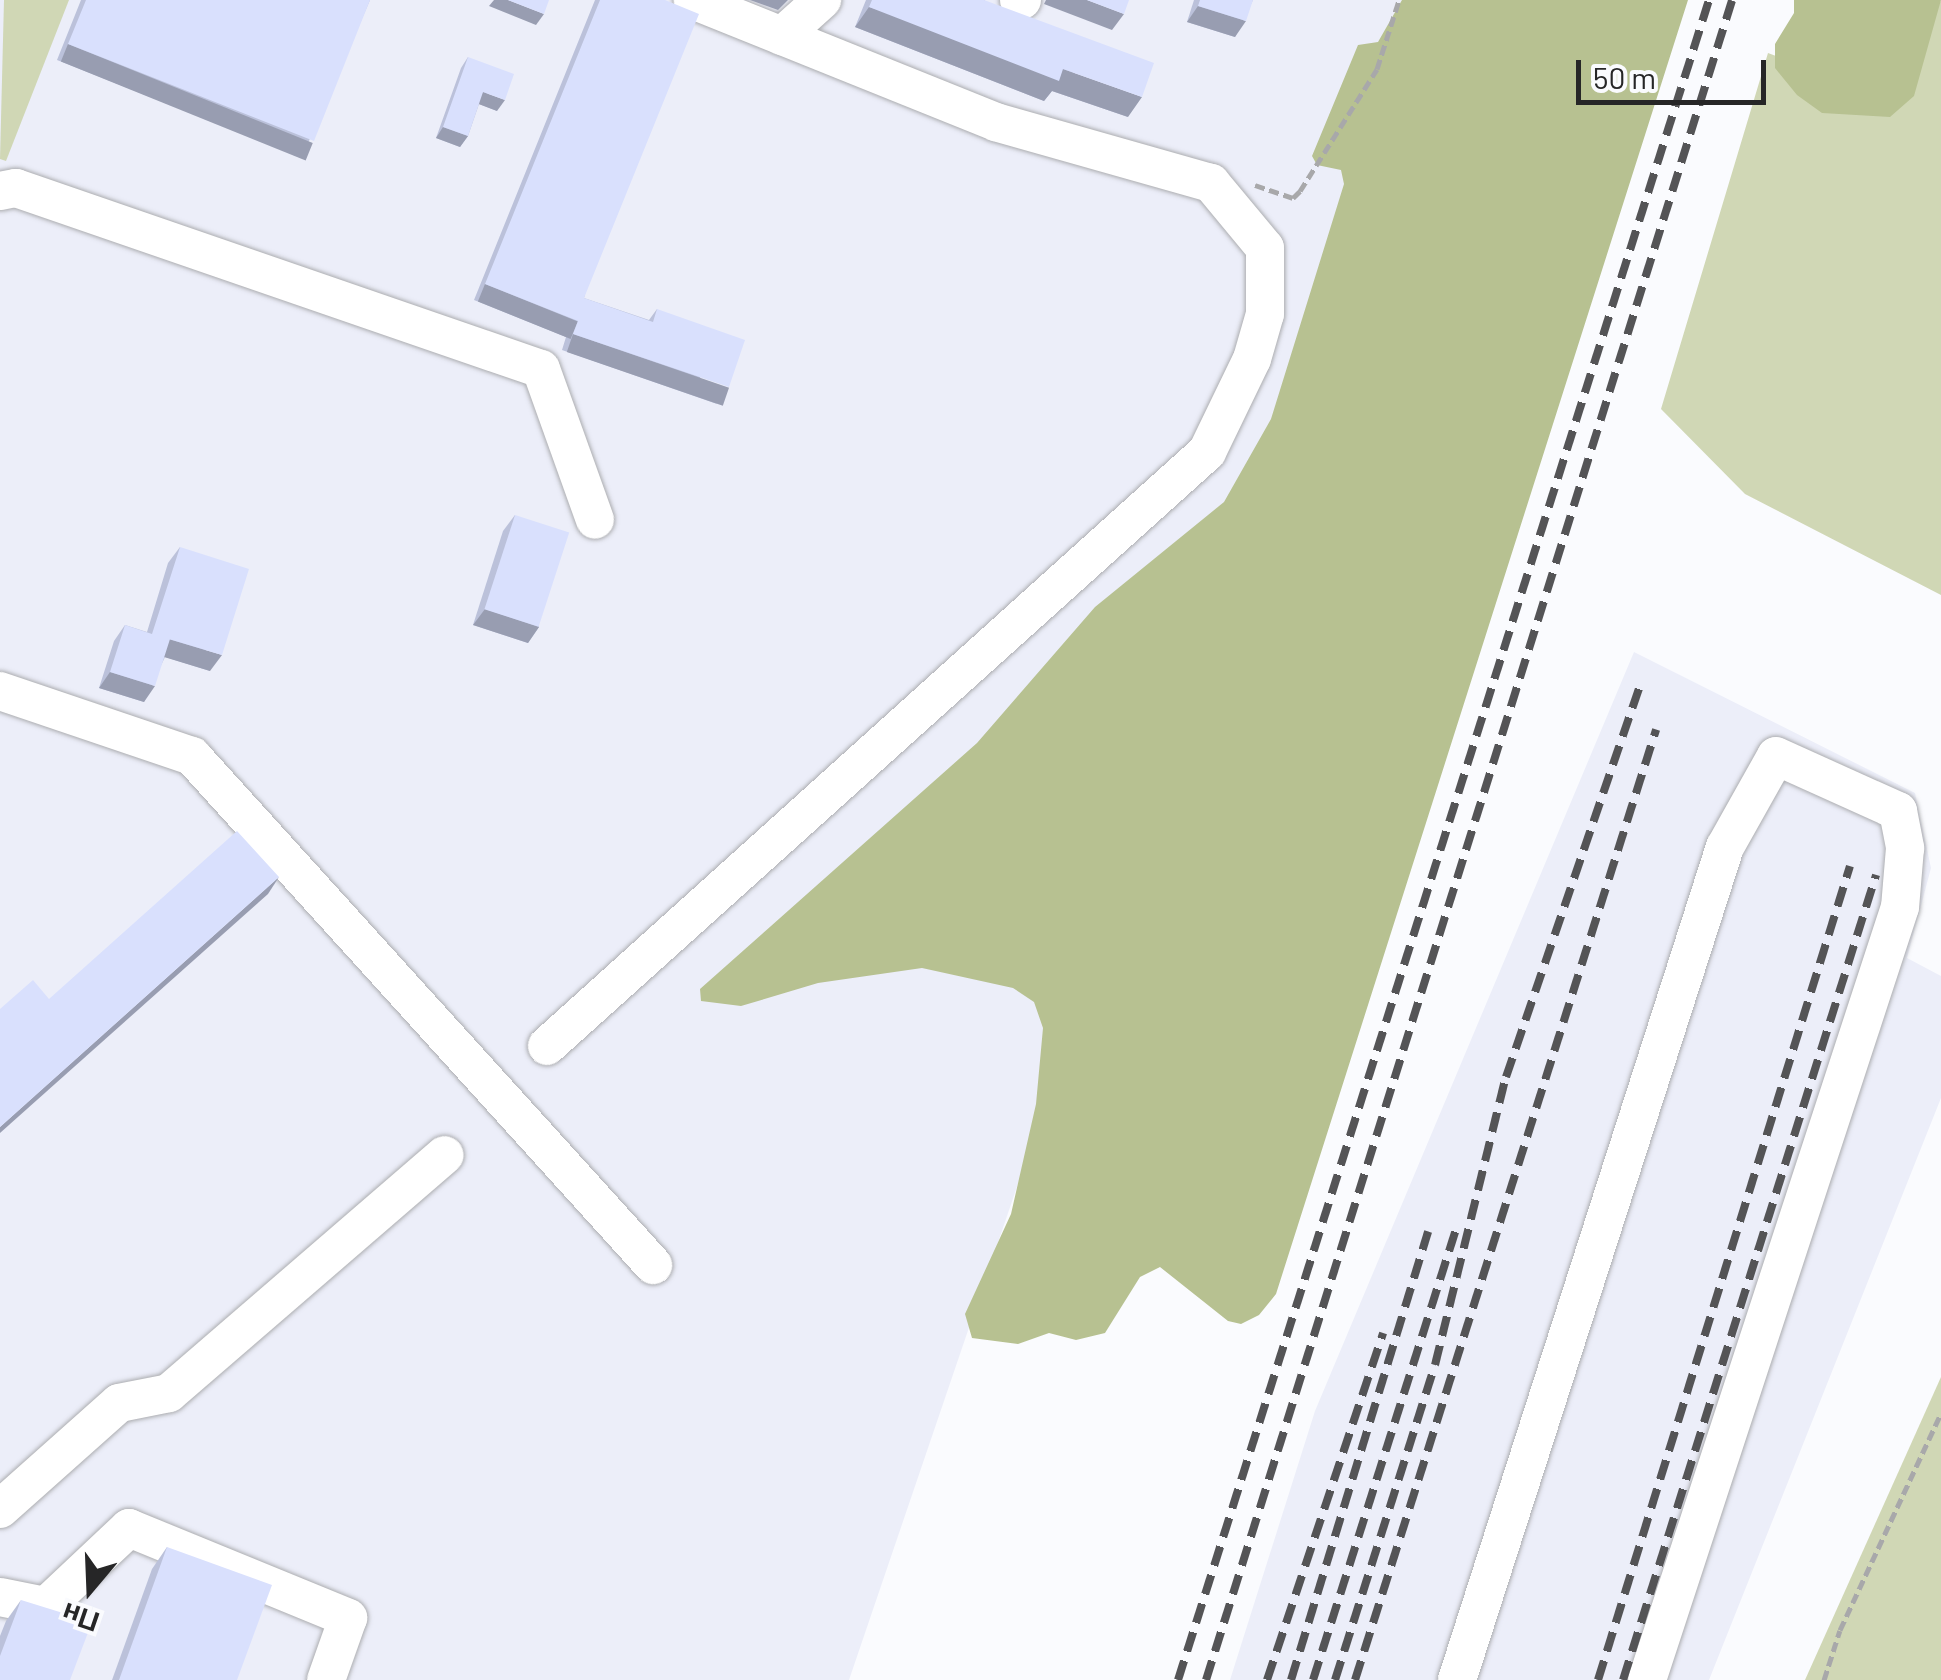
<!DOCTYPE html>
<html>
<head>
<meta charset="utf-8">
<style>
  body { margin:0 }
  #map { position:relative; width:1941px; height:1680px; overflow:hidden; background:#fafbfe; font-family:Barlow,sans-serif }
  div>[style] { position:absolute }
  [style*='--x'] { left:calc(var(--x)*1px); top:calc(var(--y)*1px); width:calc(var(--w)*1px); rotate:calc(var(--a)*1deg) }
  .built>* { inset:0; background:#eceef9 }
  .green>* { inset:0; background:#d0d7b5 }
  .forest>* { inset:0; background:#b7c191 }
  .path>* { height:5px; margin-top:-2.5px; transform-origin:0; background:repeating-linear-gradient(90deg,#a8a8aa 0 10px,transparent 0 15px) }
  .roads { filter:drop-shadow(0 0 2px #acadb0) drop-shadow(0 0 2px #acadb0) }
  .minor>* { height:38px; margin:-19px; padding:0 19px; transform-origin:19px; border-radius:19px; background:#fff }
  .rail>* { height:8px; margin-top:-4px; transform-origin:0; background:repeating-linear-gradient(90deg,#545456 0 20px,transparent 0 30px) }
  .wall>* { inset:0; background:#bbc1da }
  .shaded-wall>* { inset:0; background:#989db1; transform-origin:0 0 }
  .building>* { inset:0; background:#d9e0fd; transform-origin:0 0 }
  span { translate:-50% -50%; white-space:nowrap; text-align:center; line-height:1.15; -webkit-text-stroke:8px #fafbfe; paint-order:stroke }
  .north { position:absolute; left:40px; top:1540px; width:100px; height:100px; -webkit-text-stroke:8px #fafbfe; paint-order:stroke; rotate:199deg; font-size:28px; font-weight:700; line-height:40px; text-align:center; color:#262627 }
  .north::after { content:''; display:block; margin:auto; width:35px; height:45px; background:#262627; clip-path:polygon(50% 0,100% 100%,50% 72%,0 100%) }
  .scale { position:absolute; left:1576px; top:60px; width:190px; height:45px; box-sizing:border-box; border:5px solid #262627; border-top:0; padding-left:12px; font-size:30px; line-height:35px; white-space:nowrap; color:#262627; -webkit-text-stroke:8px #fafbfe; paint-order:stroke }
</style>
</head>
<body>
<div id="map">
  <div class="built">
    <i style="clip-path:polygon(0 0,1421px 0,849px 1680px,0 1680px)"></i>
    <i style="clip-path:polygon(1634px 652px,1915px 793px,1931px 868px,1907px 958px,1941px 976px,1941px 1098px,1709px 1680px,1230px 1680px,1315px 1411px)"></i>
  </div>
  <div class="green">
    <i style="clip-path:polygon(4px 0,69px 0,6px 161px,0 159px)"></i>
    <i style="clip-path:polygon(1941px 0,1941px 595px,1745px 494px,1661px 409px,1768px 53px,1896px 102px)"></i>
    <i style="clip-path:polygon(1941px 1377px,1941px 1680px,1805px 1680px)"></i>
  </div>
  <div class="forest">
    <i style="clip-path:polygon(1402px 0,1688px 0,1276px 1294px,1259px 1315px,1241px 1324px,1228px 1321px,1160px 1267px,1140px 1277px,1105px 1333px,1076px 1340px,1049px 1333px,1018px 1344px,972px 1338px,965px 1314px,1011px 1214px,1036px 1104px,1043px 1028px,1034px 1002px,1013px 988px,922px 968px,818px 983px,741px 1006px,701px 1001px,700px 989px,977px 743px,1095px 607px,1224px 502px,1271px 419px,1344px 184px,1341px 170px,1317px 165px,1312px 156px,1358px 45px,1378px 42px)"></i>
    <i style="clip-path:polygon(1794px 0,1941px 0,1914px 96px,1890px 117px,1822px 113px,1797px 95px,1775px 68px,1775px 44px,1794px 13px)"></i>
  </div>
  <div class="path">
    <i style="--x:1255;--y:185;--w:40;--a:18.9"></i>
    <i style="--x:1293;--y:198;--w:10;--a:-45"></i>
    <i style="--x:1300;--y:191;--w:144;--a:-57.7"></i>
    <i style="--x:1377;--y:69;--w:72;--a:-72.3"></i>
    <i style="--x:1824;--y:1680;--w:52;--a:-72.3"></i>
    <i style="--x:1840;--y:1630;--w:239;--a:-65"></i>
  </div>
  <div class="roads">
    <div class="minor">
      <i style="--x:1019;--y:0;--w:3;--a:0"></i>
      <i style="--x:782;--y:36;--w:54;--a:-42"></i>
      <i style="--x:0;--y:191;--w:16;--a:-11"></i>
      <i style="--x:16;--y:188;--w:555;--a:19.02"></i>
      <i style="--x:541;--y:369;--w:160;--a:70.3"></i>
      <i style="--x:0;--y:691;--w:203;--a:18.7"></i>
      <i style="--x:192;--y:756;--w:687;--a:47.83"></i>
      <i style="--x:547;--y:1046;--w:888;--a:-41.99"></i>
      <i style="--x:1207;--y:452;--w:103;--a:-64.2"></i>
      <i style="--x:1252;--y:359;--w:47;--a:-73.9"></i>
      <i style="--x:1265;--y:314;--w:66;--a:-90"></i>
      <i style="--x:1265;--y:248;--w:85;--a:-129.7"></i>
      <i style="--x:1211;--y:183;--w:223;--a:-164.2"></i>
      <i style="--x:996;--y:122;--w:327;--a:-158.1"></i>
      <i style="--x:0;--y:1509;--w:159;--a:-41.7"></i>
      <i style="--x:119;--y:1403;--w:51;--a:-11.3"></i>
      <i style="--x:169;--y:1393;--w:364;--a:-40.8"></i>
      <i style="--x:0;--y:1597;--w:47;--a:11.1"></i>
      <i style="--x:46;--y:1606;--w:114;--a:-43.2"></i>
      <i style="--x:129;--y:1528;--w:237;--a:22.3"></i>
      <i style="--x:348;--y:1618;--w:66;--a:109.5"></i>
      <i style="--x:1457;--y:1680;--w:875;--a:-72.17"></i>
      <i style="--x:1725;--y:847;--w:104;--a:-60.7"></i>
      <i style="--x:1776;--y:756;--w:134;--a:24.3"></i>
      <i style="--x:1898;--y:811;--w:38;--a:79"></i>
      <i style="--x:1905;--y:848;--w:59;--a:94.8"></i>
      <i style="--x:1900;--y:907;--w:813;--a:108.12"></i>
    </div>
  </div>
  <div class="rail">
    <i style="--x:1178;--y:1680;--w:1762;--a:-72.46"></i>
    <i style="--x:1206;--y:1680;--w:1760;--a:-72.61"></i>
    <i style="--x:1267;--y:1680;--w:366;--a:-71.5"></i>
    <i style="--x:1291;--y:1680;--w:469;--a:-73"></i>
    <i style="--x:1313;--y:1680;--w:478;--a:-72.4"></i>
    <i style="--x:1335;--y:1680;--w:330;--a:-72.4"></i>
    <i style="--x:1435;--y:1365;--w:297;--a:-76.2"></i>
    <i style="--x:1506;--y:1077;--w:413;--a:-71.1"></i>
    <i style="--x:1355;--y:1680;--w:997;--a:-72.42"></i>
    <i style="--x:1598;--y:1680;--w:852;--a:-72.8"></i>
    <i style="--x:1623;--y:1680;--w:844;--a:-72.55"></i>
  </div>
  <div class="wall">
    <i style="clip-path:polygon(81px 0,370px 0,302px 157px,57px 60px)"></i>
    <i style="clip-path:polygon(595px 0,665px 0,584px 298px,649px 320px,657px 309px,717px 404px,562px 350px,566px 337px,474px 300px)"></i>
    <i style="clip-path:polygon(866px 0,984px 0,1128px 117px,1052px 91px,1044px 101px,855px 27px)"></i>
    <i style="clip-path:polygon(1194px 0,1253px 0,1235px 37px,1187px 22px)"></i>
    <i style="clip-path:polygon(468px 57px,497px 111px,479px 104px,468px 136px,460px 147px,436px 138px,461px 68px)"></i>
    <i style="clip-path:polygon(515px 515px,539px 627px,528px 643px,473px 625px,503px 531px)"></i>
    <i style="clip-path:polygon(180px 547px,210px 671px,165px 657px,144px 702px,99px 688px,114px 641px,125px 625px,147px 632px,168px 563px)"></i>
    <i style="clip-path:polygon(167px 1547px,237px 1680px,112px 1680px,152px 1569px)"></i>
    <i style="clip-path:polygon(21px 1600px,0 1680px,0 1636px,6px 1621px)"></i>
  </div>
  <div class="shaded-wall">
    <i style="clip-path:polygon(494px 0,508px 0,544px 14px,536px 25px,489px 6px)"></i>
    <i style="clip-path:polygon(750px 0,788px 0,778px 10px)"></i>
    <i style="clip-path:polygon(1046px 0,1087px 0,1124px 14px,1112px 30px,1044px 4px)"></i>
    <i style="clip-path:polygon(1198px 6px,1246px 21px,1235px 37px,1187px 22px)"></i>
    <i style="clip-path:polygon(869px 7px,1063px 69px,1142px 97px,1128px 117px,1052px 91px,1044px 101px,855px 27px)"></i>
    <i style="left:68px;top:44px;width:264px;height:19px;rotate:22deg"></i>
    <i style="clip-path:polygon(483px 92px,505px 100px,497px 111px,476px 103px)"></i>
    <i style="clip-path:polygon(443px 127px,468px 136px,460px 147px,436px 138px)"></i>
    <i style="left:485px;top:284px;width:100px;height:19px;rotate:22deg"></i>
    <i style="left:573px;top:334px;width:165px;height:19px;rotate:19deg"></i>
    <i style="clip-path:polygon(485px 609px,539px 627px,528px 643px,473px 625px)"></i>
    <i style="clip-path:polygon(162px 637px,222px 655px,210px 671px,151px 653px)"></i>
    <i style="clip-path:polygon(110px 672px,155px 686px,144px 702px,99px 688px)"></i>
    <i style="clip-path:polygon(279px 877px,268px 894px,0 1133px,0 1127px)"></i>
  </div>
  <div class="building">
    <i style="clip-path:polygon(86px 0,370px 0,314px 141px,68px 44px)"></i>
    <i style="clip-path:polygon(508px 0,549px 0,544px 14px)"></i>
    <i style="clip-path:polygon(600px 0,665px 0,699px 14px,584px 298px,653px 322px,657px 309px,745px 340px,729px 387px,573px 334px,578px 321px,485px 284px)"></i>
    <i style="clip-path:polygon(872px 0,984px 0,1154px 63px,1142px 97px,1063px 69px,1059px 81px,869px 7px)"></i>
    <i style="clip-path:polygon(1087px 0,1129px 0,1124px 14px)"></i>
    <i style="clip-path:polygon(1200px 0,1253px 0,1246px 21px,1198px 6px)"></i>
    <i style="clip-path:polygon(468px 57px,514px 74px,505px 100px,483px 92px,468px 136px,443px 127px)"></i>
    <i style="left:515px;top:515px;width:57px;height:99px;rotate:18deg"></i>
    <i style="clip-path:polygon(180px 547px,249px 569px,222px 655px,162px 637px,170px 639px,155px 686px,110px 672px,125px 625px,152px 634px)"></i>
    <i style="clip-path:polygon(237px 831px,279px 877px,0 1127px,0 1009px,33px 980px,49px 999px)"></i>
    <i style="clip-path:polygon(167px 1547px,272px 1585px,237px 1680px,119px 1680px)"></i>
    <i style="clip-path:polygon(21px 1600px,92px 1622px,70px 1680px,0 1680px,0 1656px)"></i>
  </div>
  <div class="north">Пн</div>
  <div class="scale">50 m</div>
</div>
</body>
</html>
